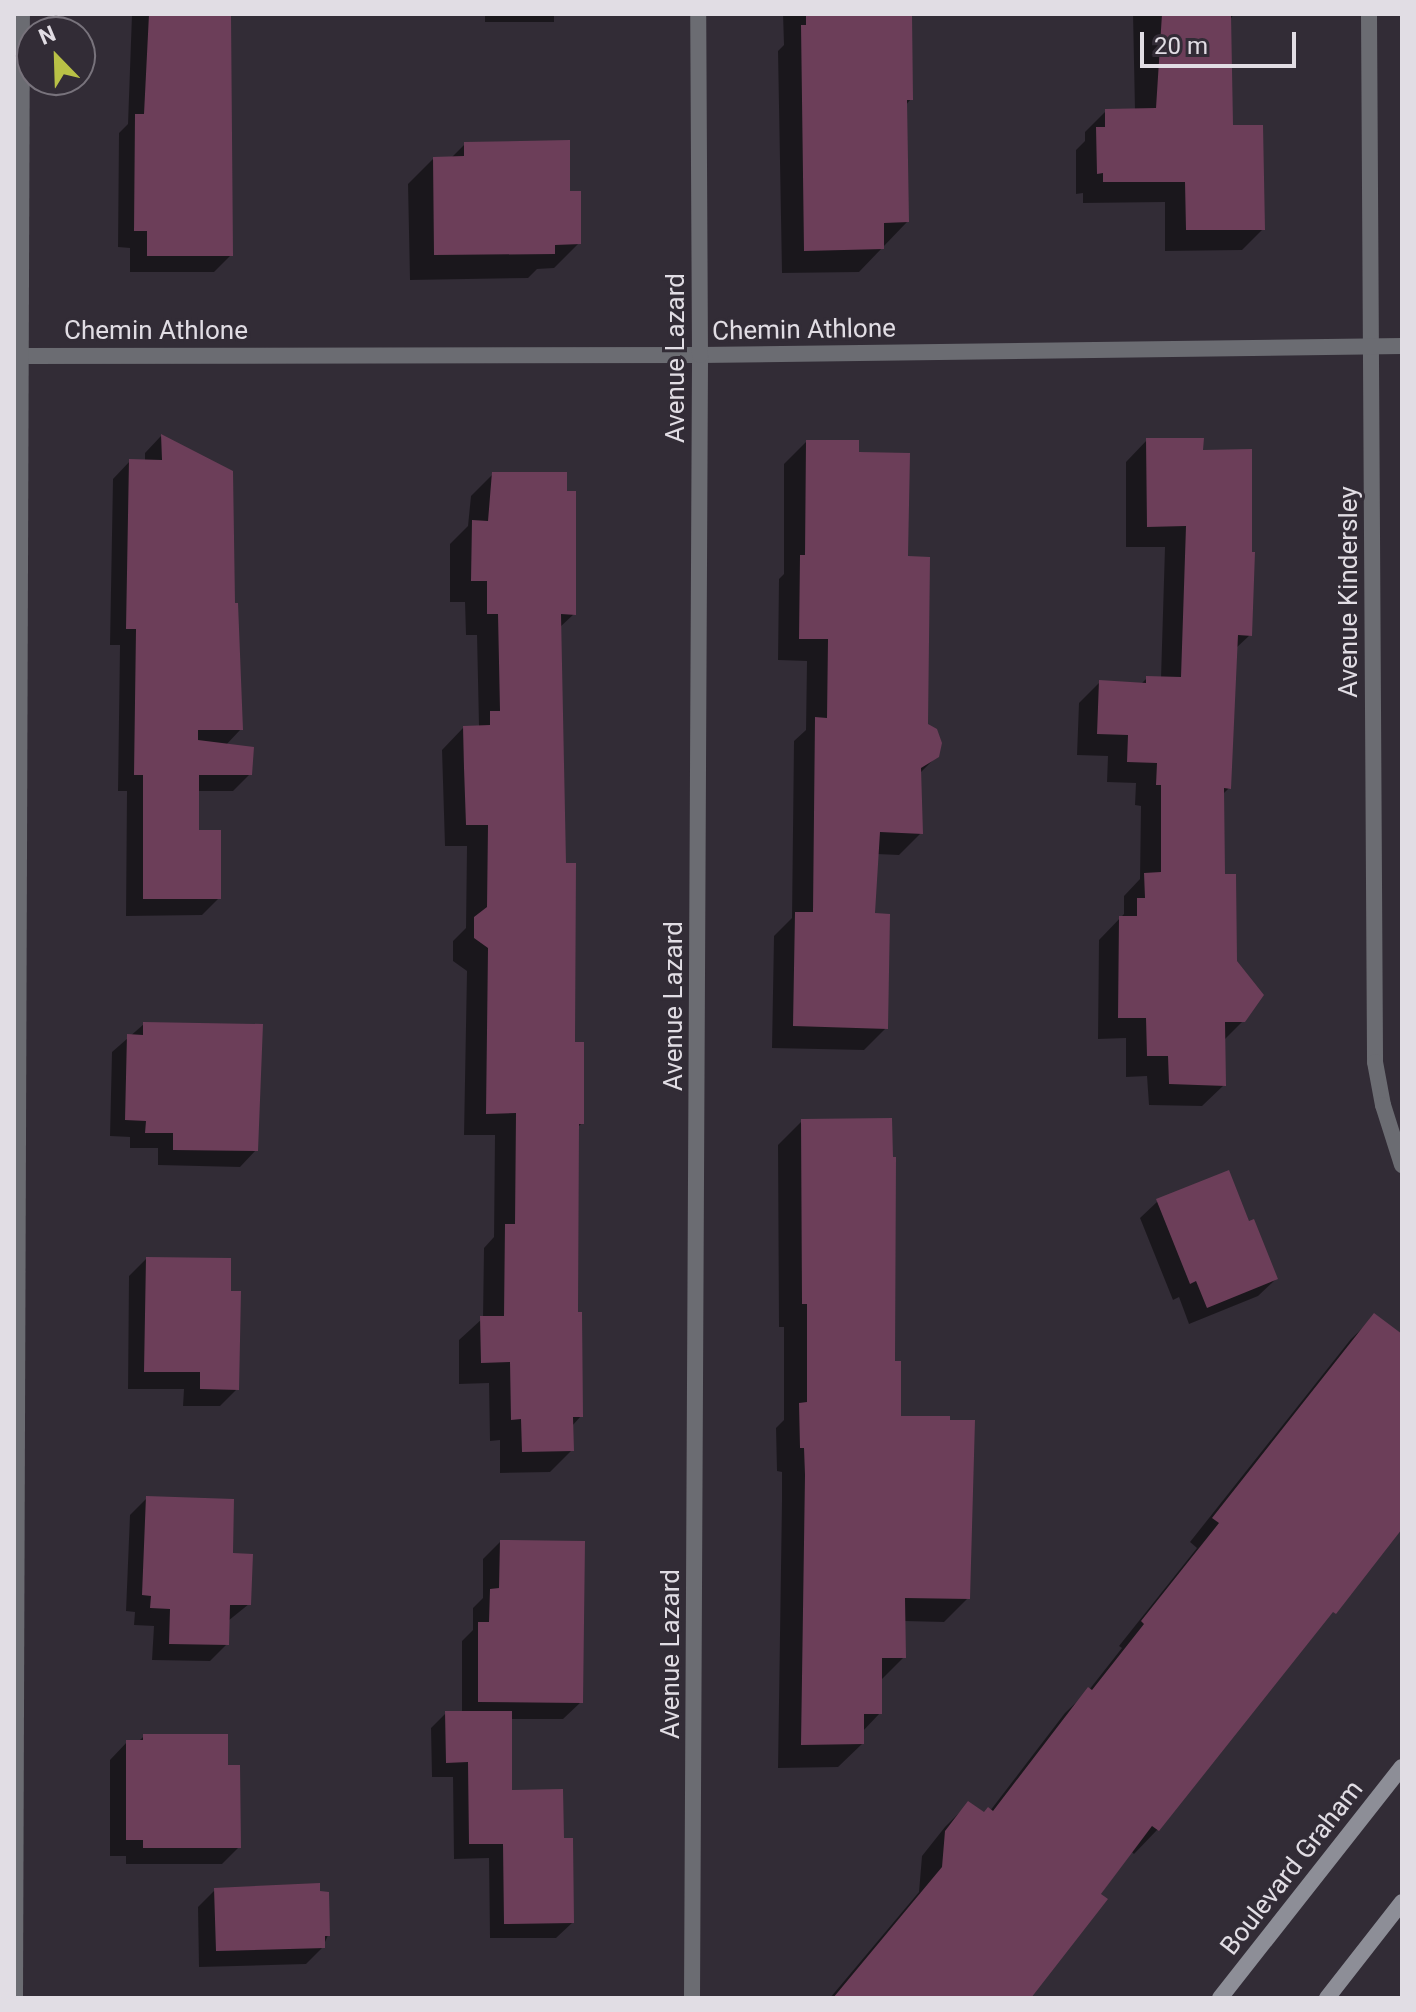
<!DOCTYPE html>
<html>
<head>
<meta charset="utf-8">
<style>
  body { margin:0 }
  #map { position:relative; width:1416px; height:2012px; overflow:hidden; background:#322c36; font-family:Roboto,sans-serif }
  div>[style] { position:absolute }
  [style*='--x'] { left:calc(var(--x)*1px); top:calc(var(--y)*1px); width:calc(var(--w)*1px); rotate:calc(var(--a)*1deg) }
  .shadow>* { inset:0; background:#0007; transform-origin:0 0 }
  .building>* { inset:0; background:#6c3e59 }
  .street>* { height:16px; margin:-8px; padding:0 8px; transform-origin:8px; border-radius:8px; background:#6b6c72 }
  .secondary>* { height:16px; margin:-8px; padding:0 8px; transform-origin:8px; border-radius:8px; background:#8d8e97 }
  span { translate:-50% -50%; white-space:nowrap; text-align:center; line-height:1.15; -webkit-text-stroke:6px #322c36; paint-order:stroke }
  .street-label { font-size:26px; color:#e1dde4 }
  .frame { position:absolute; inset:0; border:16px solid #e1dde4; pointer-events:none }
  .north { position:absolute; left:16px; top:16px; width:80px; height:80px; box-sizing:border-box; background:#322c36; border:2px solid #78737c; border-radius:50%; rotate:337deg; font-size:22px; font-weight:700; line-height:32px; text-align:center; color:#e1dde4 }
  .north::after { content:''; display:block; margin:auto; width:28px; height:36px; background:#b9c146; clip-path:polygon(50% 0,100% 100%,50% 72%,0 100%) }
  .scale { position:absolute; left:1140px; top:32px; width:156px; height:36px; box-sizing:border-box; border:4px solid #e1dde4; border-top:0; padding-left:10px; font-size:24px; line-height:28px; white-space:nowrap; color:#e1dde4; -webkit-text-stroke:6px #322c36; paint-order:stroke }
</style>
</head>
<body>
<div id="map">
  <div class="shadow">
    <i style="clip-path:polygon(132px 14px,222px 14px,231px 255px,214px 272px,130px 272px,130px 248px,118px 247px,119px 133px,128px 124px)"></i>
    <i style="left:485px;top:14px;width:69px;height:8px"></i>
    <i style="clip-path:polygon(783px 14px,899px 14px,911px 99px,905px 106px,907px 222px,859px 272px,782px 273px,778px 51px,784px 45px)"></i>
    <i style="clip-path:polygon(1133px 14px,1234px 14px,1229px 21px,1231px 127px,1263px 229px,1242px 250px,1165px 251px,1165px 202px,1083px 203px,1083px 193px,1076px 194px,1076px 150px,1085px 141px,1085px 132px,1106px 111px,1135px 111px)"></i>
    <i style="clip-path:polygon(465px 144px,568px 193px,579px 243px,554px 268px,537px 269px,528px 278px,410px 280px,408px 184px,433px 159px,450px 159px)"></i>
    <i style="clip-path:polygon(161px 436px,233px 605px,241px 729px,225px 746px,250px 774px,233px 791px,197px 791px,197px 832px,219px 898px,202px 915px,126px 916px,127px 791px,118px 791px,120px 645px,110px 645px,113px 479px,130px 461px,145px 462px,145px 453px)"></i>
    <i style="clip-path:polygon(1147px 440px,1201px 452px,1250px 635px,1235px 649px,1229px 788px,1222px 795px,1223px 876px,1244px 1020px,1223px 1041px,1224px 1085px,1202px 1106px,1149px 1105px,1147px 1076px,1126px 1077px,1126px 1038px,1098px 1039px,1099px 940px,1124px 914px,1124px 896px,1140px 879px,1141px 806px,1135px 805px,1136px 783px,1107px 782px,1108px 756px,1077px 755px,1079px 703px,1100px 682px,1141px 684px,1147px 678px,1161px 678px,1165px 547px,1126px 547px,1126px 462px)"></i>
    <i style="clip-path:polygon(806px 442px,857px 454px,906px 558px,926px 725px,937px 756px,919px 774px,921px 833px,899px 855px,876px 854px,873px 915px,886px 1028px,864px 1050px,772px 1048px,774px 936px,792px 918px,794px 741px,806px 730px,807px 661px,778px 660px,779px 579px,784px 574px,784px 464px)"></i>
    <i style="clip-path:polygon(493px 474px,574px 614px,559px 628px,564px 865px,573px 1044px,582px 1123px,577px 1128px,576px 1314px,581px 1416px,572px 1426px,572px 1450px,550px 1472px,500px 1473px,500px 1440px,490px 1441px,489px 1383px,459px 1384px,459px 1340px,483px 1318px,484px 1248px,494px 1237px,495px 1135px,464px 1135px,467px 971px,453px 961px,453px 941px,466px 928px,467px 846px,445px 846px,442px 750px,463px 728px,479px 726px,477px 635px,466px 635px,465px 602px,450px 602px,450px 544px,468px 526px,471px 496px)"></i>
    <i style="clip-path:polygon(144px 1024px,256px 1150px,240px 1167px,158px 1165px,158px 1148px,130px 1148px,130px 1137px,110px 1136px,112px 1052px)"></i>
    <i style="clip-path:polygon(802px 1121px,893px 1363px,899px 1418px,968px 1598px,944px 1622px,904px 1621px,904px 1657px,880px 1681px,880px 1713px,862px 1732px,862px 1744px,838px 1767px,778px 1768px,782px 1500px,782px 1472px,777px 1471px,776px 1428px,784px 1420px,784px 1327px,779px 1327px,778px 1145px)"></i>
    <i style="clip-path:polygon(1158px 1201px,1248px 1224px,1276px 1279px,1258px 1296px,1189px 1324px,1179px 1297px,1173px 1300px,1140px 1218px)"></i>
    <i style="clip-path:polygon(146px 1259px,237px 1389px,220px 1406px,183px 1406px,184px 1389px,128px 1389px,129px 1276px)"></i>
    <i style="clip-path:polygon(1375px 1316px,1402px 1337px,1402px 1524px,1157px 1830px,1134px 1854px,1131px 1851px,1028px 1998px,830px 1998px,919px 1892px,922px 1856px,945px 1827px,968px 1804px,983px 1815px,990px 1811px,1065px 1713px,1089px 1690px,1122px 1648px,1119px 1646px,1197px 1548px,1190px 1542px,1351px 1339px)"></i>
    <i style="clip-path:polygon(147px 1498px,231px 1554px,249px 1604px,228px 1621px,227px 1644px,210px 1661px,152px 1660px,154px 1626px,134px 1625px,135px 1612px,126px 1611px,130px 1515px)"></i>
    <i style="clip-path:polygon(500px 1542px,581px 1702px,563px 1719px,510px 1719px,510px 1792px,562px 1840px,572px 1923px,556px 1938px,490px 1938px,489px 1858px,454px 1859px,453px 1777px,432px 1777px,431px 1728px,446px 1713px,462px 1713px,462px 1641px,473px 1630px,473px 1608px,483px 1598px,483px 1559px)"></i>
    <i style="clip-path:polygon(144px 1736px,226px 1767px,239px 1847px,222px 1864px,126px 1864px,126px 1856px,110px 1856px,110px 1760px,127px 1742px,138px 1742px)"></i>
    <i style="clip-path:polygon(215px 1890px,328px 1935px,323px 1947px,306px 1964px,199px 1967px,198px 1907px)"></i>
  </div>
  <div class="building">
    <i style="clip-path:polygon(149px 14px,231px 14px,233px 256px,147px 256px,147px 231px,134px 231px,135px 114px,144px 114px)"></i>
    <i style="clip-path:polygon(806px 14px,912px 14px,913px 100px,907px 100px,909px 222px,884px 223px,884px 249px,804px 251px,801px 25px,806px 25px)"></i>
    <i style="clip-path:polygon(1162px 14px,1231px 14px,1233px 125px,1263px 125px,1265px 230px,1186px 230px,1185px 182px,1103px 182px,1103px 173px,1097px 174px,1096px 127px,1105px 127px,1105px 109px,1156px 108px)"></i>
    <i style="clip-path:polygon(570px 140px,570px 191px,581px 191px,581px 244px,555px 245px,555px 254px,434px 255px,433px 157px,464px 156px,464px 142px)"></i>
    <i style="clip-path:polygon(161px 434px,233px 471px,235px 603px,238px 603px,243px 730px,198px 730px,198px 740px,254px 747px,252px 775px,199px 775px,199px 830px,221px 830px,221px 899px,143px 899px,143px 775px,134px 775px,136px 629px,126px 629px,129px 459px,162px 460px)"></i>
    <i style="clip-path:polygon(1146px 438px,1204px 438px,1203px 450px,1252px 449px,1252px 552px,1255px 552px,1252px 636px,1238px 635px,1231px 789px,1224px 788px,1225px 874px,1236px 874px,1237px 961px,1264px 995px,1245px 1022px,1225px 1022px,1226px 1086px,1169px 1084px,1168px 1056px,1147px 1056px,1146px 1018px,1118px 1018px,1119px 916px,1137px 916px,1137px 898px,1145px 898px,1144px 873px,1161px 872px,1161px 785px,1156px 785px,1157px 763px,1127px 762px,1128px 735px,1097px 734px,1099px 680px,1146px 683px,1146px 676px,1181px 677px,1186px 526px,1147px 527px)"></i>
    <i style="clip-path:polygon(806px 440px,859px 440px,859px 452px,910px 453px,908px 556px,930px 557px,928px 724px,937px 729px,942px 743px,939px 757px,921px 768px,923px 834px,880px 832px,875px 913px,890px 914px,888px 1029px,793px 1026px,795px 912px,813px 912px,815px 717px,827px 718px,828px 639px,799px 639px,800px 555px,805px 555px)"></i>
    <i style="clip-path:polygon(492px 472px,567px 472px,567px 491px,576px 491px,576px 615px,561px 614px,566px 863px,576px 863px,575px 1042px,584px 1042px,584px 1124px,579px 1124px,578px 1312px,582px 1312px,583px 1417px,573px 1417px,574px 1451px,522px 1452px,521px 1419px,511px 1420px,510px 1362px,481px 1363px,480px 1316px,504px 1316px,505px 1224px,515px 1224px,516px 1113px,486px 1114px,488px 948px,474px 938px,474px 917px,487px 907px,488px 825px,466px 825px,464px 768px,463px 726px,490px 725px,490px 711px,500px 711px,498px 614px,487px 614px,487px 581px,471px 581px,472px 520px,488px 521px)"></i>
    <i style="clip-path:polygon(143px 1022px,263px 1024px,258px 1151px,173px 1150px,173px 1133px,145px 1133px,146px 1121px,125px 1120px,127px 1034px,143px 1035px)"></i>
    <i style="clip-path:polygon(892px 1118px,893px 1157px,896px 1157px,895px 1361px,901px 1361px,901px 1416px,950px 1416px,950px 1420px,975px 1420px,970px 1599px,905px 1598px,906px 1658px,882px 1658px,882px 1714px,864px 1714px,864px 1744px,801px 1745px,805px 1475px,804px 1448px,800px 1448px,799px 1403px,807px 1402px,807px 1304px,802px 1304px,801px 1119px)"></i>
    <i style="clip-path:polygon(1229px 1170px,1249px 1221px,1254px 1219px,1278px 1279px,1207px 1308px,1196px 1281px,1190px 1284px,1156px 1199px)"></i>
    <i style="clip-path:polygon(146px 1257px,231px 1258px,231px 1291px,241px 1291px,239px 1390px,200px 1389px,200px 1372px,144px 1372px)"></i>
    <i style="clip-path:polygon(1374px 1313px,1402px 1334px,1402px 1529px,1336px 1614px,1333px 1612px,1159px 1831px,1152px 1826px,1101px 1894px,1108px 1899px,1031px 1998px,833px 1998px,942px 1867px,945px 1831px,968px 1801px,984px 1812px,988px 1807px,993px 1811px,1088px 1687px,1092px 1690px,1144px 1624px,1141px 1621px,1219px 1523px,1212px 1518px)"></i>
    <i style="clip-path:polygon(146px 1496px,234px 1499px,233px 1553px,253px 1554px,251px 1605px,230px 1605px,229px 1645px,169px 1644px,170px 1609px,150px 1608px,151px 1596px,142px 1595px)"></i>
    <i style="clip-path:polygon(500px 1540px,585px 1541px,583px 1703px,478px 1702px,478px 1622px,489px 1622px,490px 1589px,499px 1588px)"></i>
    <i style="clip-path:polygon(445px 1711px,512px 1711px,512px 1790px,563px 1789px,564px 1838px,573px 1838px,574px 1923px,504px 1924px,503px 1844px,469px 1844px,468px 1762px,446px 1763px)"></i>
    <i style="clip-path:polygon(143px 1734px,228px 1734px,228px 1765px,240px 1765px,241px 1848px,143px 1848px,143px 1840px,126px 1840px,126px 1740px,143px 1740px)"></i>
    <i style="clip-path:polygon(320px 1883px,320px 1891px,329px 1892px,330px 1936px,325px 1936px,325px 1948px,216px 1951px,214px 1888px)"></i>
  </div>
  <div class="street">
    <i style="--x:1369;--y:14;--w:1048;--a:89.67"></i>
    <i style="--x:1375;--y:1062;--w:44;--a:79.5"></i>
    <i style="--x:1383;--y:1105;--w:63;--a:72.4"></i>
    <i style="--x:14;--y:356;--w:686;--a:-0.08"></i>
    <i style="--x:700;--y:355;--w:702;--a:-0.73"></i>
    <i style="--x:15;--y:1998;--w:1984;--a:-89.8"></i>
    <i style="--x:692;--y:1998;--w:1643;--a:-89.72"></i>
    <i style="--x:700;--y:355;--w:341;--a:-90.3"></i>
  </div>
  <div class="secondary">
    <i style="--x:1220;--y:1998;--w:294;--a:-51.8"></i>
    <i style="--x:1327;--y:1998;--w:122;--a:-52"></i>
  </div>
  <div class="street-label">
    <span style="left:804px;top:330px;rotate:-1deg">Chemin Athlone</span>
    <span style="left:156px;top:331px">Chemin Athlone</span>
    <span style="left:676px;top:358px;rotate:-90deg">Avenue Lazard</span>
    <span style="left:1349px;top:592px;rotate:-90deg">Avenue Kindersley</span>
    <span style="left:674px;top:1006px;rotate:-90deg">Avenue Lazard</span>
    <span style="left:671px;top:1654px;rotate:-90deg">Avenue Lazard</span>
    <span style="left:1292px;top:1868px;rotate:-52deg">Boulevard Graham</span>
  </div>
  <div class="frame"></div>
  <div class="north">N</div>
  <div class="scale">20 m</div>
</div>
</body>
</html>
